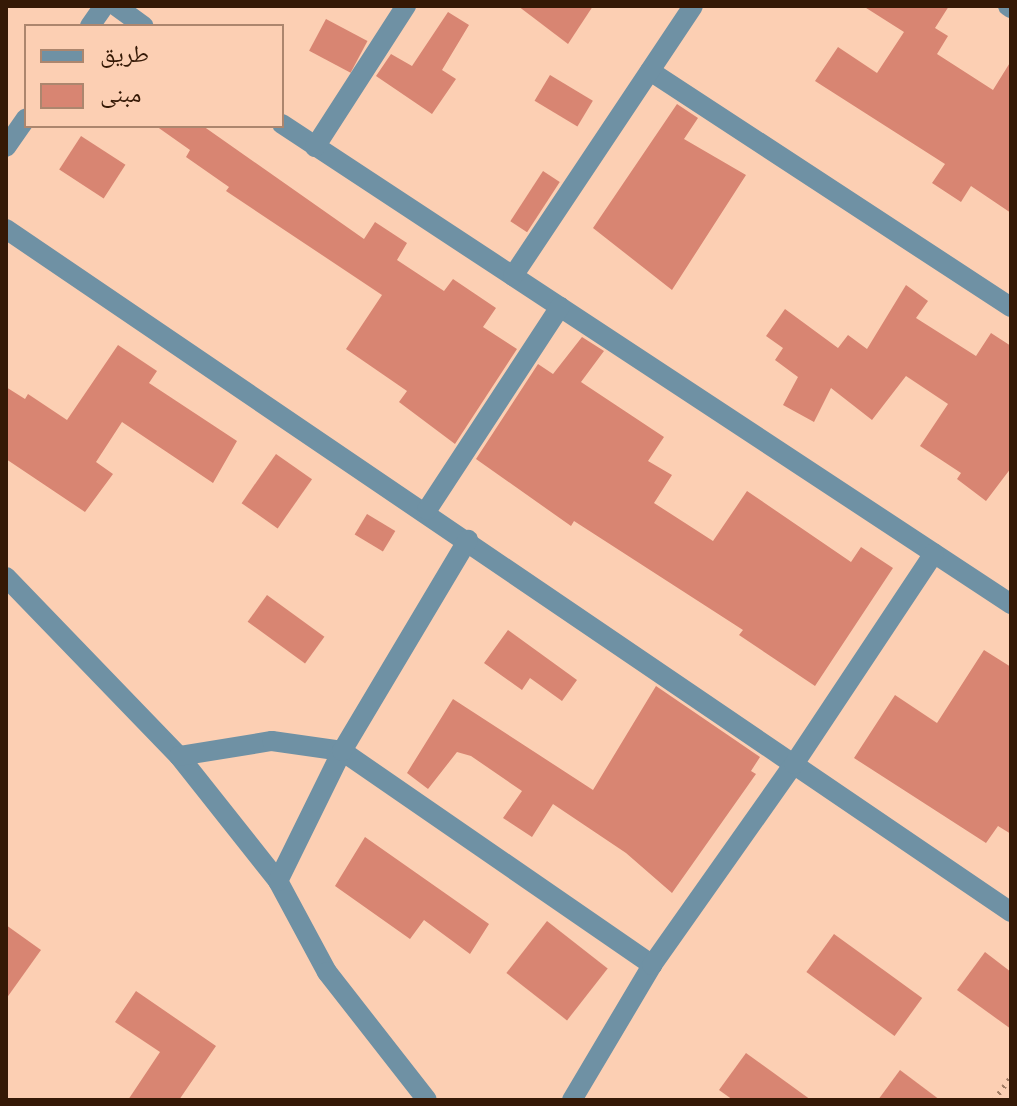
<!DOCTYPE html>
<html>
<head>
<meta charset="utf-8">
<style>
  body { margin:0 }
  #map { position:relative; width:1017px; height:1106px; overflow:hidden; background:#fccfb3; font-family:"Fira Sans","Noto Naskh Arabic",sans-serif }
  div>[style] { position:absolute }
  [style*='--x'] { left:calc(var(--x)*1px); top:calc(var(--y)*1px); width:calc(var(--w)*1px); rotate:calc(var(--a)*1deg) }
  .building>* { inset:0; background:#d88572; transform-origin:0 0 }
  .path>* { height:5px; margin-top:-2.5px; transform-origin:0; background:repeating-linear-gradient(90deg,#a27d65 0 2px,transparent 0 8px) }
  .minor>* { height:20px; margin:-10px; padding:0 10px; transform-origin:10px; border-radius:10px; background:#6f91a4 }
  span { translate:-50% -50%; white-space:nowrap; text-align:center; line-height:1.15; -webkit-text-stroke:7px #fccfb3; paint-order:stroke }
  .frame { position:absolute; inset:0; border:8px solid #351906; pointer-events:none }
  .legend { position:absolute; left:24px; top:24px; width:260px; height:104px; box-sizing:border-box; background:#fccfb3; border:2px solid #ac866e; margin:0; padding:10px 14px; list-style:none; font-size:24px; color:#351906 }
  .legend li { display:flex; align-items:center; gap:16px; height:40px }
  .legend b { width:40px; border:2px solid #ac866e }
</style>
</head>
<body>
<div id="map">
  <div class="building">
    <i style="clip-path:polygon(518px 6px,593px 6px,568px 44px)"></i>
    <i style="clip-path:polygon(863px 6px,949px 6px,935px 28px,948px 36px,937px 54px,993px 90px,1011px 61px,1011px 213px,971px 186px,961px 202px,932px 183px,945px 164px,815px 81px,838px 47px,877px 73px,904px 32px)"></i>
    <i style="clip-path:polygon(448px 12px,469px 25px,442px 70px,456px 79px,432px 114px,376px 76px,391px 54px,412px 66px)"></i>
    <i style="left:326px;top:19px;width:47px;height:36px;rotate:28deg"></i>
    <i style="left:550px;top:75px;width:50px;height:30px;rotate:31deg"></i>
    <i style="clip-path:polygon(677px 104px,698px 118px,684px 139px,746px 175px,672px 290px,593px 228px)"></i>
    <i style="clip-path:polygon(156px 126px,203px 126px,364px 239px,375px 222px,407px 243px,397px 260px,444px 291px,453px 279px,496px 308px,483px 327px,517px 349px,455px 444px,399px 402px,407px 391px,346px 349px,382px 295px,226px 191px,229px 187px,186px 157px,190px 150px)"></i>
    <i style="left:81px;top:136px;width:53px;height:40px;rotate:33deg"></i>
    <i style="left:543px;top:171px;width:20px;height:60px;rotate:33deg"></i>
    <i style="clip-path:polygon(906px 285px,928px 301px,916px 318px,976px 356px,991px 333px,1011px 346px,1011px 468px,986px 501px,957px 479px,961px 473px,920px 446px,948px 404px,906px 376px,872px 420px,831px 388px,814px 422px,783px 405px,798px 377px,775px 360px,783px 348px,766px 336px,785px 309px,838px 348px,848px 335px,867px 349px)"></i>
    <i style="clip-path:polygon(582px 337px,604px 351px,581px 382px,664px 437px,648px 461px,672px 475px,654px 503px,713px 541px,747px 491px,851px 562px,861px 547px,893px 568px,815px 686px,739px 635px,743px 630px,574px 521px,571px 526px,476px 459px,538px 364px,553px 374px)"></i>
    <i style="clip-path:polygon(118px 345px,157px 371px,149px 383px,237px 441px,213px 483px,122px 422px,96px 462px,113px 474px,85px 512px,6px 459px,6px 387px,25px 399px,28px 394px,67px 420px)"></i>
    <i style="left:276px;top:454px;width:44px;height:60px;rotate:35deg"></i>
    <i style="left:367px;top:514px;width:33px;height:24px;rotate:31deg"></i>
    <i style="left:267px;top:595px;width:71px;height:33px;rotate:36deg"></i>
    <i style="clip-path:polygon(508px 630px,577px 680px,562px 701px,530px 678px,522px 690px,484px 663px)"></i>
    <i style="clip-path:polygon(984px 650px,1011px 667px,1011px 834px,998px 826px,986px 843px,854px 758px,895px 695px,937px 723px)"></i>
    <i style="clip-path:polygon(656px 686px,760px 757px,751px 771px,756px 774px,672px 893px,626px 853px,553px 804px,532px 837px,503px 818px,522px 791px,471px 756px,457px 752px,428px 789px,407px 773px,453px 699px,593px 790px)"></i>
    <i style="clip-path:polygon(365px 837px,489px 924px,470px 954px,424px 920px,410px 939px,335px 886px)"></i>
    <i style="left:547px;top:921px;width:77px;height:66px;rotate:38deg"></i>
    <i style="clip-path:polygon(6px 925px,41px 950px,6px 999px)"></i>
    <i style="left:834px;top:934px;width:109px;height:47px;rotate:36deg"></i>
    <i style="clip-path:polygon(985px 952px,1011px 972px,1011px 1029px,957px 990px)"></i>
    <i style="clip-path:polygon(136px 991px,216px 1046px,179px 1100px,128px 1100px,160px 1052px,115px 1022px)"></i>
    <i style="clip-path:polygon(746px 1053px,811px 1100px,733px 1100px,719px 1090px)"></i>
    <i style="clip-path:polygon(900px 1070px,940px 1100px,878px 1100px)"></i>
  </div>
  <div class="path">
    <i style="--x:994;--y:1100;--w:29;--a:-54"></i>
  </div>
  <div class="minor">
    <i style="--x:116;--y:6;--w:34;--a:36"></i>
    <i style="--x:1008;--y:6;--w:4;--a:34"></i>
    <i style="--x:90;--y:26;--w:24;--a:-55"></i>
    <i style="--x:650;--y:71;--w:431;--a:33.2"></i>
    <i style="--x:282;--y:124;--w:873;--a:33.36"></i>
    <i style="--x:6;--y:147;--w:35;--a:-55"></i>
    <i style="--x:315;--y:147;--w:168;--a:-57.2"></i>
    <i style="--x:6;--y:229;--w:1215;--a:34.2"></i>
    <i style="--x:513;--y:276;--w:324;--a:-56.3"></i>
    <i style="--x:427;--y:510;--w:243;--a:-56.8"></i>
    <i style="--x:6;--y:577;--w:249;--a:46"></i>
    <i style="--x:179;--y:756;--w:159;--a:51.6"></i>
    <i style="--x:278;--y:881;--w:103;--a:61.7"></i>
    <i style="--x:327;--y:972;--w:162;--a:52"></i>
    <i style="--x:179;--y:756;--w:94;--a:-9.2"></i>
    <i style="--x:272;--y:741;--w:71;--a:8.1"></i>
    <i style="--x:342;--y:751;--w:377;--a:34.6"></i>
    <i style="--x:278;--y:881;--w:145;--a:-63.8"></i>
    <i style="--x:342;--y:751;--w:246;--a:-59.2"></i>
    <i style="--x:572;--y:1100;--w:157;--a:-59.3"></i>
    <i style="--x:652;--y:965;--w:246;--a:-54.8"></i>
    <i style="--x:794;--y:764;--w:253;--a:-56.4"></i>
  </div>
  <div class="frame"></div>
  <ul class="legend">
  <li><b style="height:10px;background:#6f91a4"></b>طريق</li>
  <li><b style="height:22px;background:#d88572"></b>مبنى</li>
  </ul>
</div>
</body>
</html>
